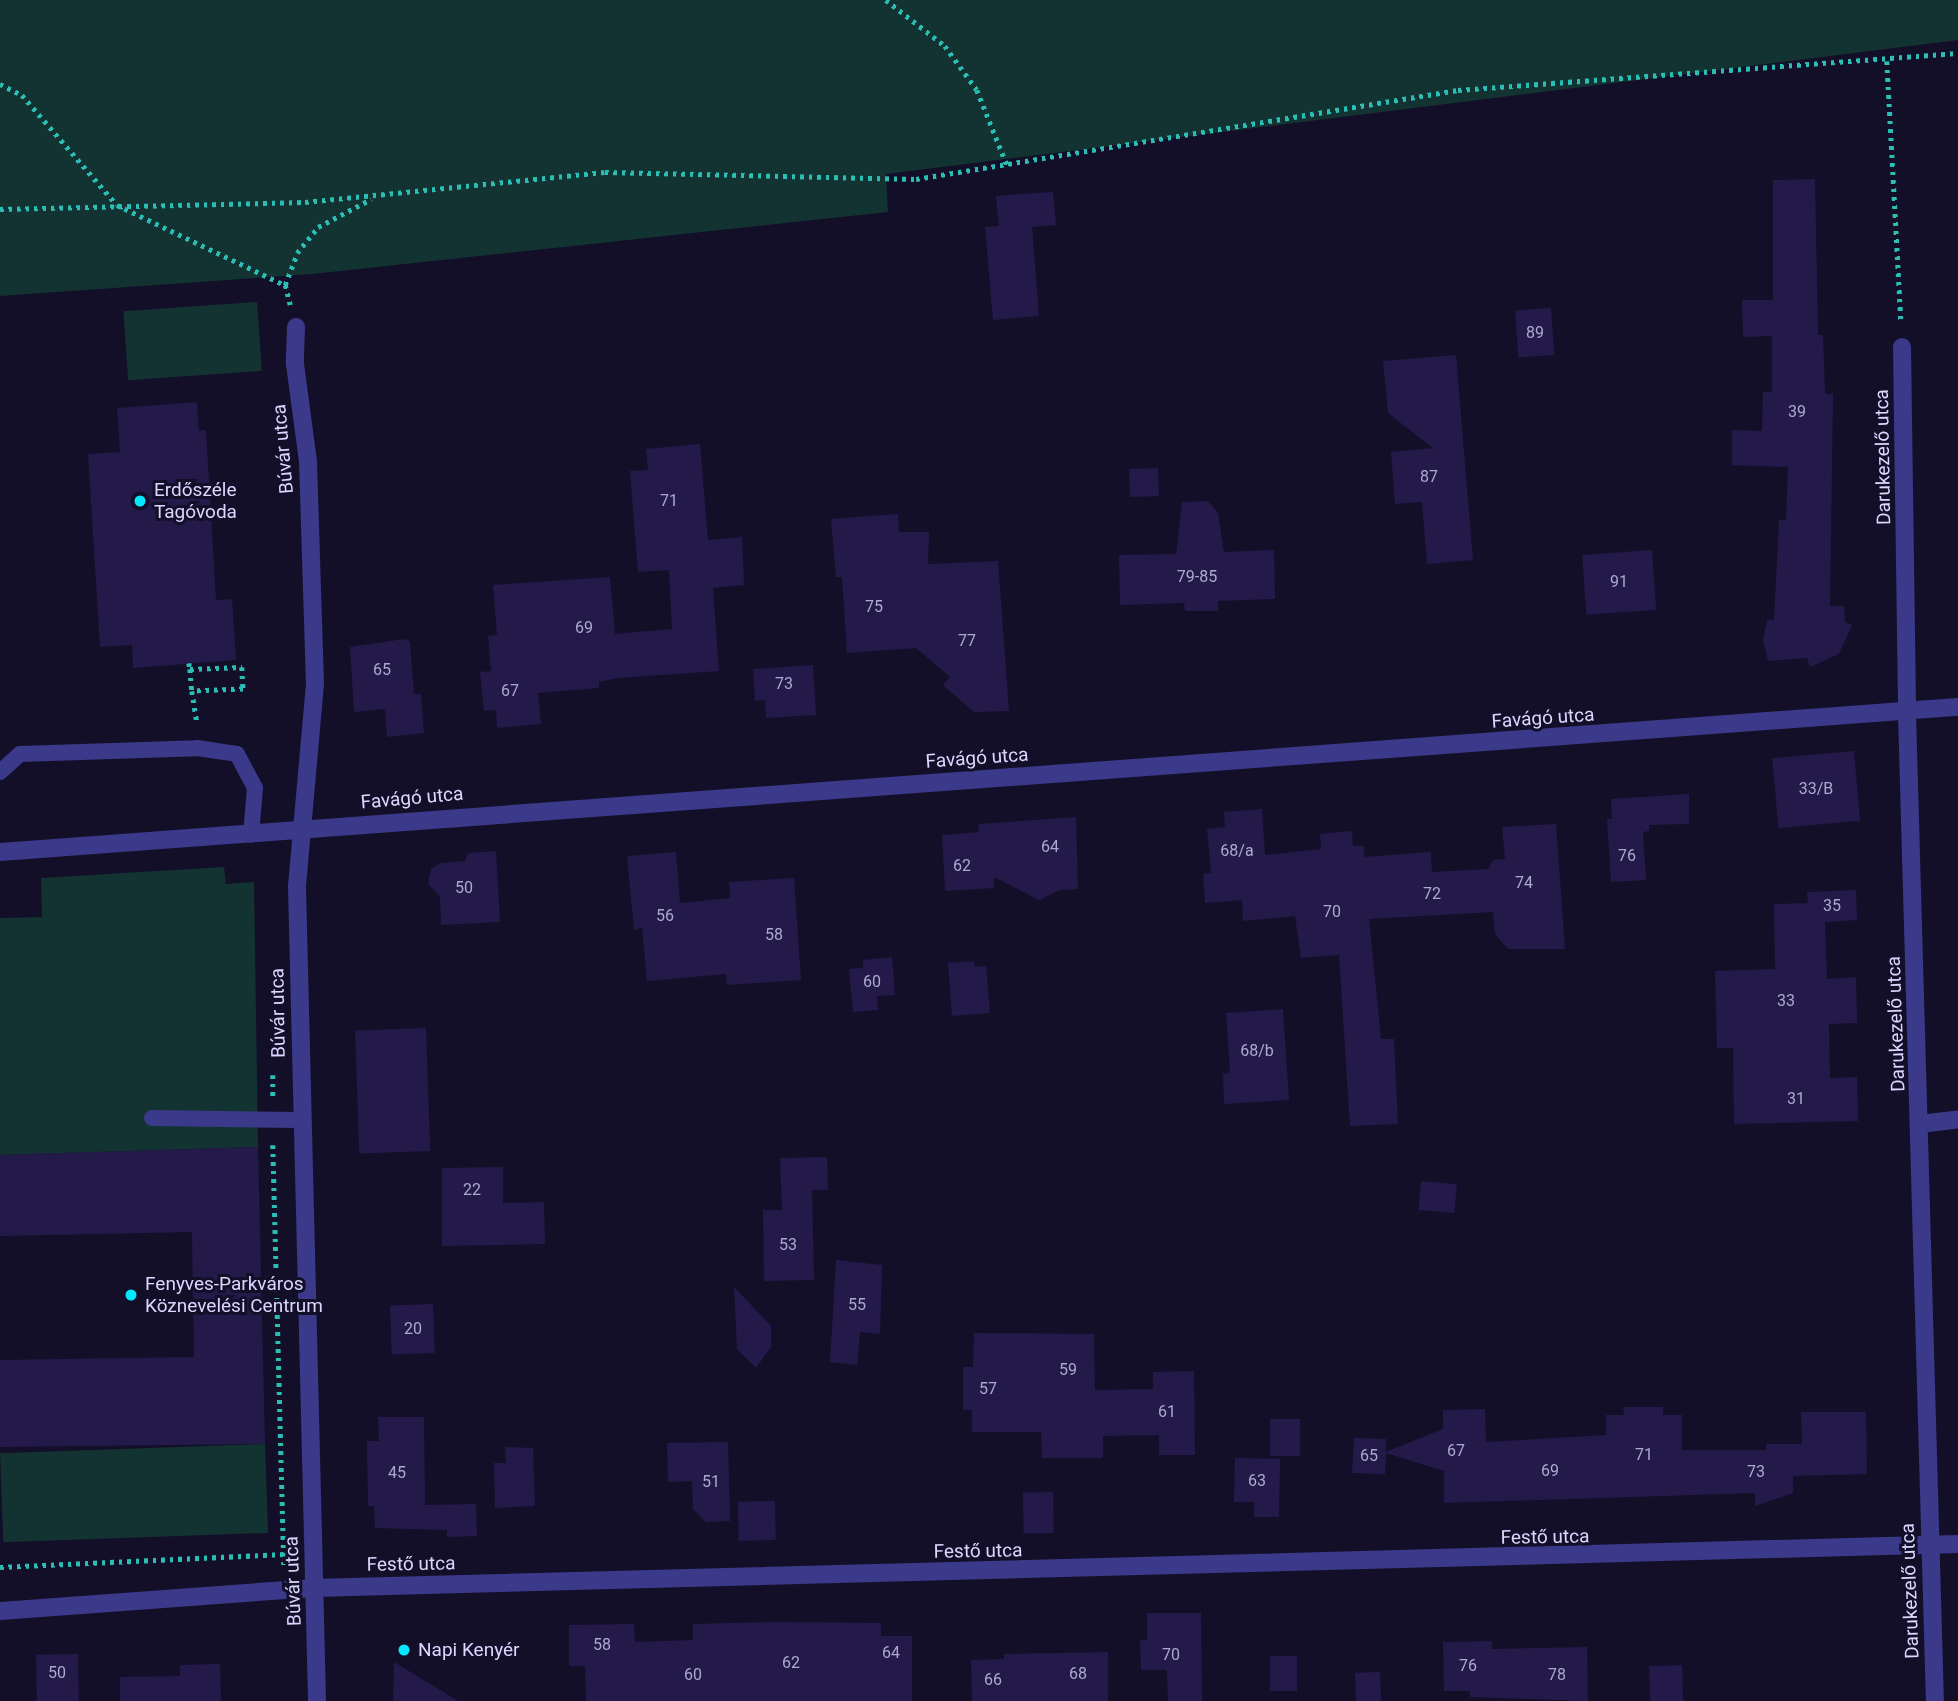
<!DOCTYPE html>
<html>
<head>
<meta charset="utf-8">
<style>
  body { margin:0 }
  #map { position:relative; width:1958px; height:1701px; overflow:hidden; background:#130f29; font-family:Roboto,sans-serif }
  div>[style] { position:absolute }
  [style*='--x'] { left:calc(var(--x)*1px); top:calc(var(--y)*1px); width:calc(var(--w)*1px); rotate:calc(var(--a)*1deg) }
  .green>* { inset:0; background:#123332; transform-origin:0 0 }
  .building>* { inset:0; background:#241a4a; transform-origin:0 0 }
  .path>* { height:4.5px; margin-top:-2.25px; transform-origin:0; background:repeating-linear-gradient(90deg,#2bbeb5 0 3.5px,transparent 0 8.5px) }
  .lane>* { height:16px; margin:-8px; padding:0 8px; transform-origin:8px; border-radius:8px; background:#3b3989 }
  .street>* { height:18px; margin:-9px; padding:0 9px; transform-origin:9px; border-radius:9px; background:#3b3989 }
  .dots>* { width:19px; height:19px; translate:-50% -50%; box-sizing:border-box; border:4px solid #130f29; border-radius:50% }
  span { translate:-50% -50%; white-space:nowrap; text-align:center; line-height:1.15; -webkit-text-stroke:6px #130f29; paint-order:stroke }
  .number-label { font-size:16px; color:#ada8d2 }
  .number-label span { -webkit-text-stroke-width:0 }
  .street-label { font-size:19px; color:#dbd7ff }
  .poi-label { font-size:19px; color:#dbd7ff }
  .left { translate:0 -50%; text-align:left }
</style>
</head>
<body>
<div id="map">
  <div class="green">
    <i style="clip-path:polygon(0 0,1958px 0,1958px 40px,886px 174px,888px 212px,312px 274px,0 296px)"></i>
    <i style="left:257px;top:302px;width:69px;height:134px;rotate:86deg"></i>
    <i style="clip-path:polygon(224px 867px,226px 884px,254px 882px,258px 1147px,0 1155px,0 918px,42px 917px,41px 878px)"></i>
    <i style="left:265px;top:1444px;width:89px;height:265px;rotate:88deg"></i>
  </div>
  <div class="building">
    <i style="clip-path:polygon(1815px 179px,1818px 335px,1823px 335px,1825px 394px,1833px 394px,1830px 606px,1844px 606px,1845px 622px,1852px 625px,1839px 654px,1810px 667px,1807px 658px,1768px 661px,1763px 640px,1767px 620px,1774px 620px,1779px 520px,1786px 520px,1788px 467px,1732px 465px,1732px 430px,1762px 431px,1763px 392px,1772px 392px,1772px 336px,1743px 337px,1742px 300px,1773px 300px,1773px 180px)"></i>
    <i style="clip-path:polygon(1053px 192px,1056px 225px,1032px 227px,1039px 316px,993px 320px,985px 227px,999px 226px,996px 196px)"></i>
    <i style="left:1551px;top:308px;width:47px;height:36px;rotate:86deg"></i>
    <i style="clip-path:polygon(1456px 355px,1473px 560px,1427px 564px,1422px 502px,1395px 504px,1391px 452px,1433px 448px,1388px 413px,1383px 361px)"></i>
    <i style="clip-path:polygon(197px 402px,199px 431px,206px 430px,216px 600px,232px 599px,236px 660px,133px 668px,132px 645px,100px 647px,88px 454px,120px 452px,117px 408px)"></i>
    <i style="clip-path:polygon(700px 444px,708px 540px,742px 537px,744px 585px,713px 588px,719px 671px,618px 678px,599px 682px,599px 688px,538px 693px,541px 724px,497px 728px,496px 710px,484px 711px,480px 672px,491px 671px,488px 636px,497px 635px,493px 585px,610px 577px,615px 634px,672px 629px,669px 570px,638px 572px,630px 471px,648px 470px,646px 449px)"></i>
    <i style="left:1158px;top:468px;width:28px;height:29px;rotate:88deg"></i>
    <i style="clip-path:polygon(1208px 501px,1218px 513px,1224px 552px,1274px 550px,1275px 599px,1218px 601px,1218px 611px,1185px 611px,1184px 603px,1120px 605px,1119px 555px,1176px 554px,1182px 502px)"></i>
    <i style="clip-path:polygon(898px 514px,899px 532px,929px 532px,928px 564px,998px 561px,1009px 711px,974px 712px,943px 685px,950px 677px,916px 648px,847px 653px,842px 577px,836px 577px,831px 519px)"></i>
    <i style="left:1652px;top:550px;width:60px;height:70px;rotate:86deg"></i>
    <i style="clip-path:polygon(404px 639px,410px 642px,414px 694px,421px 694px,424px 733px,387px 737px,385px 709px,354px 712px,350px 647px)"></i>
    <i style="clip-path:polygon(813px 665px,816px 715px,766px 718px,765px 700px,755px 701px,753px 669px)"></i>
    <i style="left:1854px;top:751px;width:70px;height:82px;rotate:85deg"></i>
    <i style="clip-path:polygon(1689px 794px,1689px 824px,1649px 825px,1649px 831px,1643px 832px,1646px 880px,1611px 882px,1607px 819px,1612px 819px,1611px 799px)"></i>
    <i style="clip-path:polygon(1262px 809px,1265px 855px,1321px 849px,1320px 834px,1352px 831px,1353px 846px,1364px 846px,1364px 857px,1431px 852px,1432px 872px,1488px 869px,1493px 860px,1505px 859px,1502px 827px,1556px 824px,1565px 949px,1508px 949px,1495px 934px,1493px 912px,1369px 919px,1381px 1039px,1394px 1039px,1398px 1124px,1350px 1126px,1339px 955px,1301px 958px,1295px 916px,1243px 921px,1242px 900px,1205px 903px,1203px 874px,1211px 873px,1207px 829px,1225px 827px,1224px 812px)"></i>
    <i style="clip-path:polygon(1076px 817px,1078px 889px,1060px 890px,1039px 900px,994px 877px,994px 888px,945px 891px,942px 835px,979px 832px,978px 824px)"></i>
    <i style="clip-path:polygon(496px 851px,500px 922px,441px 925px,440px 896px,428px 884px,431px 869px,441px 863px,465px 861px,468px 853px)"></i>
    <i style="clip-path:polygon(676px 852px,680px 903px,730px 898px,729px 882px,794px 878px,801px 980px,727px 985px,726px 974px,647px 981px,642px 928px,634px 930px,627px 856px)"></i>
    <i style="clip-path:polygon(1856px 890px,1857px 920px,1825px 922px,1827px 979px,1856px 977px,1857px 1023px,1829px 1024px,1830px 1078px,1857px 1077px,1858px 1121px,1734px 1124px,1733px 1048px,1717px 1048px,1715px 971px,1775px 969px,1774px 904px,1808px 903px,1807px 892px)"></i>
    <i style="clip-path:polygon(892px 957px,895px 995px,877px 996px,878px 1010px,853px 1012px,849px 969px,863px 968px,863px 960px)"></i>
    <i style="clip-path:polygon(974px 961px,975px 967px,986px 966px,990px 1013px,952px 1016px,948px 963px)"></i>
    <i style="clip-path:polygon(1283px 1009px,1289px 1100px,1224px 1104px,1223px 1074px,1230px 1073px,1226px 1013px)"></i>
    <i style="left:426px;top:1028px;width:123px;height:71px;rotate:88deg"></i>
    <i style="clip-path:polygon(258px 1147px,265px 1444px,0 1447px,0 1360px,194px 1357px,192px 1232px,0 1236px,0 1155px)"></i>
    <i style="clip-path:polygon(827px 1157px,828px 1190px,812px 1190px,814px 1280px,764px 1281px,763px 1210px,782px 1210px,780px 1158px)"></i>
    <i style="clip-path:polygon(503px 1167px,503px 1203px,544px 1202px,545px 1244px,442px 1246px,442px 1168px)"></i>
    <i style="left:1421px;top:1181px;width:36px;height:29px;rotate:5deg"></i>
    <i style="clip-path:polygon(836px 1260px,882px 1265px,880px 1334px,860px 1332px,857px 1365px,830px 1362px)"></i>
    <i style="clip-path:polygon(734px 1287px,771px 1326px,771px 1347px,756px 1368px,737px 1349px)"></i>
    <i style="left:433px;top:1304px;width:49px;height:43px;rotate:88deg"></i>
    <i style="clip-path:polygon(974px 1333px,1094px 1334px,1095px 1390px,1153px 1389px,1153px 1372px,1194px 1371px,1195px 1455px,1159px 1455px,1159px 1435px,1103px 1436px,1103px 1458px,1042px 1458px,1041px 1432px,972px 1432px,972px 1410px,963px 1410px,963px 1367px,973px 1367px)"></i>
    <i style="clip-path:polygon(1623px 1407px,1663px 1407px,1663px 1415px,1682px 1415px,1682px 1450px,1766px 1450px,1766px 1444px,1802px 1444px,1801px 1412px,1866px 1412px,1867px 1474px,1793px 1476px,1793px 1493px,1755px 1506px,1755px 1493px,1444px 1503px,1444px 1471px,1386px 1453px,1385px 1474px,1352px 1473px,1354px 1438px,1386px 1439px,1386px 1452px,1443px 1429px,1443px 1410px,1485px 1409px,1486px 1442px,1606px 1435px,1606px 1415px,1624px 1415px)"></i>
    <i style="clip-path:polygon(378px 1417px,424px 1417px,425px 1505px,476px 1504px,477px 1536px,447px 1537px,447px 1530px,375px 1528px,374px 1506px,368px 1506px,367px 1441px,379px 1441px)"></i>
    <i style="left:1270px;top:1419px;width:30px;height:37px"></i>
    <i style="clip-path:polygon(728px 1442px,730px 1521px,706px 1522px,693px 1509px,692px 1481px,668px 1482px,667px 1443px)"></i>
    <i style="clip-path:polygon(505px 1447px,533px 1448px,535px 1506px,495px 1508px,494px 1463px,506px 1463px)"></i>
    <i style="clip-path:polygon(1235px 1458px,1280px 1459px,1279px 1517px,1254px 1517px,1254px 1502px,1234px 1502px)"></i>
    <i style="left:1053px;top:1492px;width:41px;height:30px;rotate:89deg"></i>
    <i style="left:775px;top:1501px;width:39px;height:37px;rotate:89deg"></i>
    <i style="clip-path:polygon(1147px 1613px,1201px 1613px,1202px 1701px,1168px 1701px,1167px 1670px,1141px 1670px,1140px 1640px,1147px 1640px)"></i>
    <i style="clip-path:polygon(769px 1622px,881px 1623px,881px 1636px,912px 1636px,912px 1701px,586px 1701px,585px 1666px,569px 1666px,569px 1625px,634px 1624px,635px 1642px,693px 1640px,693px 1624px)"></i>
    <i style="clip-path:polygon(1492px 1641px,1492px 1649px,1587px 1647px,1588px 1701px,1470px 1697px,1470px 1691px,1444px 1691px,1443px 1642px)"></i>
    <i style="clip-path:polygon(1108px 1652px,1108px 1701px,972px 1701px,971px 1660px,1004px 1659px,1004px 1654px)"></i>
    <i style="left:78px;top:1654px;width:47px;height:42px;rotate:89deg"></i>
    <i style="left:1297px;top:1656px;width:35px;height:27px;rotate:90deg"></i>
    <i style="clip-path:polygon(394px 1662px,458px 1701px,393px 1701px)"></i>
    <i style="clip-path:polygon(220px 1664px,221px 1701px,120px 1701px,120px 1677px,180px 1676px,180px 1665px)"></i>
    <i style="left:1682px;top:1665px;width:36px;height:33px;rotate:88deg"></i>
    <i style="left:1380px;top:1672px;width:29px;height:25px;rotate:88deg"></i>
  </div>
  <div class="path">
    <i style="--x:886;--y:0;--w:75;--a:37.9"></i>
    <i style="--x:945;--y:46;--w:54;--a:54"></i>
    <i style="--x:977;--y:90;--w:81;--a:68.2"></i>
    <i style="--x:1887;--y:61;--w:261;--a:86.9"></i>
    <i style="--x:0;--y:84;--w:25;--a:27"></i>
    <i style="--x:22;--y:95;--w:145;--a:49.2"></i>
    <i style="--x:117;--y:205;--w:186;--a:25.5"></i>
    <i style="--x:0;--y:209;--w:305;--a:-1.3"></i>
    <i style="--x:305;--y:202;--w:301;--a:-5.7"></i>
    <i style="--x:605;--y:172;--w:311;--a:1.3"></i>
    <i style="--x:916;--y:179;--w:549;--a:-9.33"></i>
    <i style="--x:1458;--y:90;--w:501;--a:-4.23"></i>
    <i style="--x:290;--y:305;--w:21;--a:-104"></i>
    <i style="--x:285;--y:285;--w:34;--a:-69"></i>
    <i style="--x:297;--y:253;--w:33;--a:-51"></i>
    <i style="--x:318;--y:227;--w:60;--a:-27.8"></i>
    <i style="--x:189;--y:663;--w:6;--a:81"></i>
    <i style="--x:190;--y:669;--w:52;--a:-2.2"></i>
    <i style="--x:242;--y:667;--w:22;--a:87"></i>
    <i style="--x:243;--y:689;--w:51;--a:177.8"></i>
    <i style="--x:192;--y:691;--w:32;--a:81"></i>
    <i style="--x:190;--y:669;--w:22;--a:85"></i>
    <i style="--x:273;--y:1075;--w:23;--a:90"></i>
    <i style="--x:273;--y:1145;--w:422;--a:88.5"></i>
    <i style="--x:0;--y:1567;--w:284;--a:-2.6"></i>
  </div>
  <div class="lane">
    <i style="--x:0;--y:772;--w:27;--a:-42"></i>
    <i style="--x:20;--y:754;--w:177;--a:-1.9"></i>
    <i style="--x:197;--y:748;--w:40;--a:8.5"></i>
    <i style="--x:237;--y:754;--w:38;--a:62"></i>
    <i style="--x:255;--y:788;--w:47;--a:94.9"></i>
    <i style="--x:152;--y:1118;--w:148;--a:0.8"></i>
  </div>
  <div class="street">
    <i style="--x:296;--y:327;--w:37;--a:92"></i>
    <i style="--x:295;--y:364;--w:99;--a:82.4"></i>
    <i style="--x:308;--y:462;--w:222;--a:88.2"></i>
    <i style="--x:315;--y:684;--w:204;--a:95.1"></i>
    <i style="--x:297;--y:887;--w:814;--a:88.59"></i>
    <i style="--x:1902;--y:347;--w:367;--a:89.2"></i>
    <i style="--x:1907;--y:714;--w:987;--a:88.38"></i>
    <i style="--x:0;--y:852;--w:1963;--a:-4.24"></i>
    <i style="--x:1920;--y:1124;--w:38;--a:-7"></i>
    <i style="--x:0;--y:1611;--w:315;--a:-4.2"></i>
    <i style="--x:314;--y:1588;--w:1645;--a:-1.53"></i>
  </div>
  <div class="dots">
    <i style="left:140px;top:501px;background:#03e7ff"></i>
    <i style="left:131px;top:1295px;background:#03e7ff"></i>
    <i style="left:404px;top:1650px;background:#03e7ff"></i>
  </div>
  <div class="number-label">
    <span style="left:1535px;top:333px">89</span>
    <span style="left:1797px;top:412px">39</span>
    <span style="left:1429px;top:477px">87</span>
    <span style="left:669px;top:501px">71</span>
    <span style="left:1197px;top:577px">79-85</span>
    <span style="left:1619px;top:582px">91</span>
    <span style="left:874px;top:607px">75</span>
    <span style="left:584px;top:628px">69</span>
    <span style="left:967px;top:641px">77</span>
    <span style="left:382px;top:670px">65</span>
    <span style="left:784px;top:684px">73</span>
    <span style="left:510px;top:691px">67</span>
    <span style="left:1816px;top:789px">33/B</span>
    <span style="left:1050px;top:847px">64</span>
    <span style="left:1237px;top:851px">68/a</span>
    <span style="left:1627px;top:856px">76</span>
    <span style="left:962px;top:866px">62</span>
    <span style="left:1524px;top:883px">74</span>
    <span style="left:464px;top:888px">50</span>
    <span style="left:1432px;top:894px">72</span>
    <span style="left:1832px;top:906px">35</span>
    <span style="left:1332px;top:912px">70</span>
    <span style="left:665px;top:916px">56</span>
    <span style="left:774px;top:935px">58</span>
    <span style="left:872px;top:982px">60</span>
    <span style="left:1786px;top:1001px">33</span>
    <span style="left:1257px;top:1051px">68/b</span>
    <span style="left:1796px;top:1099px">31</span>
    <span style="left:472px;top:1190px">22</span>
    <span style="left:788px;top:1245px">53</span>
    <span style="left:857px;top:1305px">55</span>
    <span style="left:413px;top:1329px">20</span>
    <span style="left:1068px;top:1370px">59</span>
    <span style="left:988px;top:1389px">57</span>
    <span style="left:1167px;top:1412px">61</span>
    <span style="left:1456px;top:1451px">67</span>
    <span style="left:1644px;top:1455px">71</span>
    <span style="left:1369px;top:1456px">65</span>
    <span style="left:1550px;top:1471px">69</span>
    <span style="left:1756px;top:1472px">73</span>
    <span style="left:397px;top:1473px">45</span>
    <span style="left:1257px;top:1481px">63</span>
    <span style="left:711px;top:1482px">51</span>
    <span style="left:602px;top:1645px">58</span>
    <span style="left:891px;top:1653px">64</span>
    <span style="left:1171px;top:1655px">70</span>
    <span style="left:791px;top:1663px">62</span>
    <span style="left:1468px;top:1666px">76</span>
    <span style="left:57px;top:1673px">50</span>
    <span style="left:1078px;top:1674px">68</span>
    <span style="left:693px;top:1675px">60</span>
    <span style="left:1557px;top:1675px">78</span>
    <span style="left:993px;top:1680px">66</span>
  </div>
  <div class="street-label">
    <span style="left:283px;top:449px;rotate:-95deg">Búvár utca</span>
    <span style="left:1883px;top:457px;rotate:-91deg">Darukezelő utca</span>
    <span style="left:1543px;top:718px;rotate:-4deg">Favágó utca</span>
    <span style="left:977px;top:758px;rotate:-4deg">Favágó utca</span>
    <span style="left:412px;top:798px;rotate:-5deg">Favágó utca</span>
    <span style="left:278px;top:1013px;rotate:-91deg">Búvár utca</span>
    <span style="left:1896px;top:1024px;rotate:-92deg">Darukezelő utca</span>
    <span style="left:1545px;top:1537px;rotate:-1deg">Festő utca</span>
    <span style="left:978px;top:1551px;rotate:-1deg">Festő utca</span>
    <span style="left:411px;top:1564px;rotate:-1deg">Festő utca</span>
    <span style="left:293px;top:1581px;rotate:-92deg">Búvár utca</span>
    <span style="left:1910px;top:1591px;rotate:-92deg">Darukezelő utca</span>
  </div>
  <div class="poi-label">
    <span class="left" style="left:154px;top:501px">Erdőszéle<br>Tagóvoda</span>
    <span class="left" style="left:145px;top:1295px">Fenyves-Parkváros<br>Köznevelési Centrum</span>
    <span class="left" style="left:418px;top:1650px">Napi Kenyér</span>
  </div>
</div>
</body>
</html>
